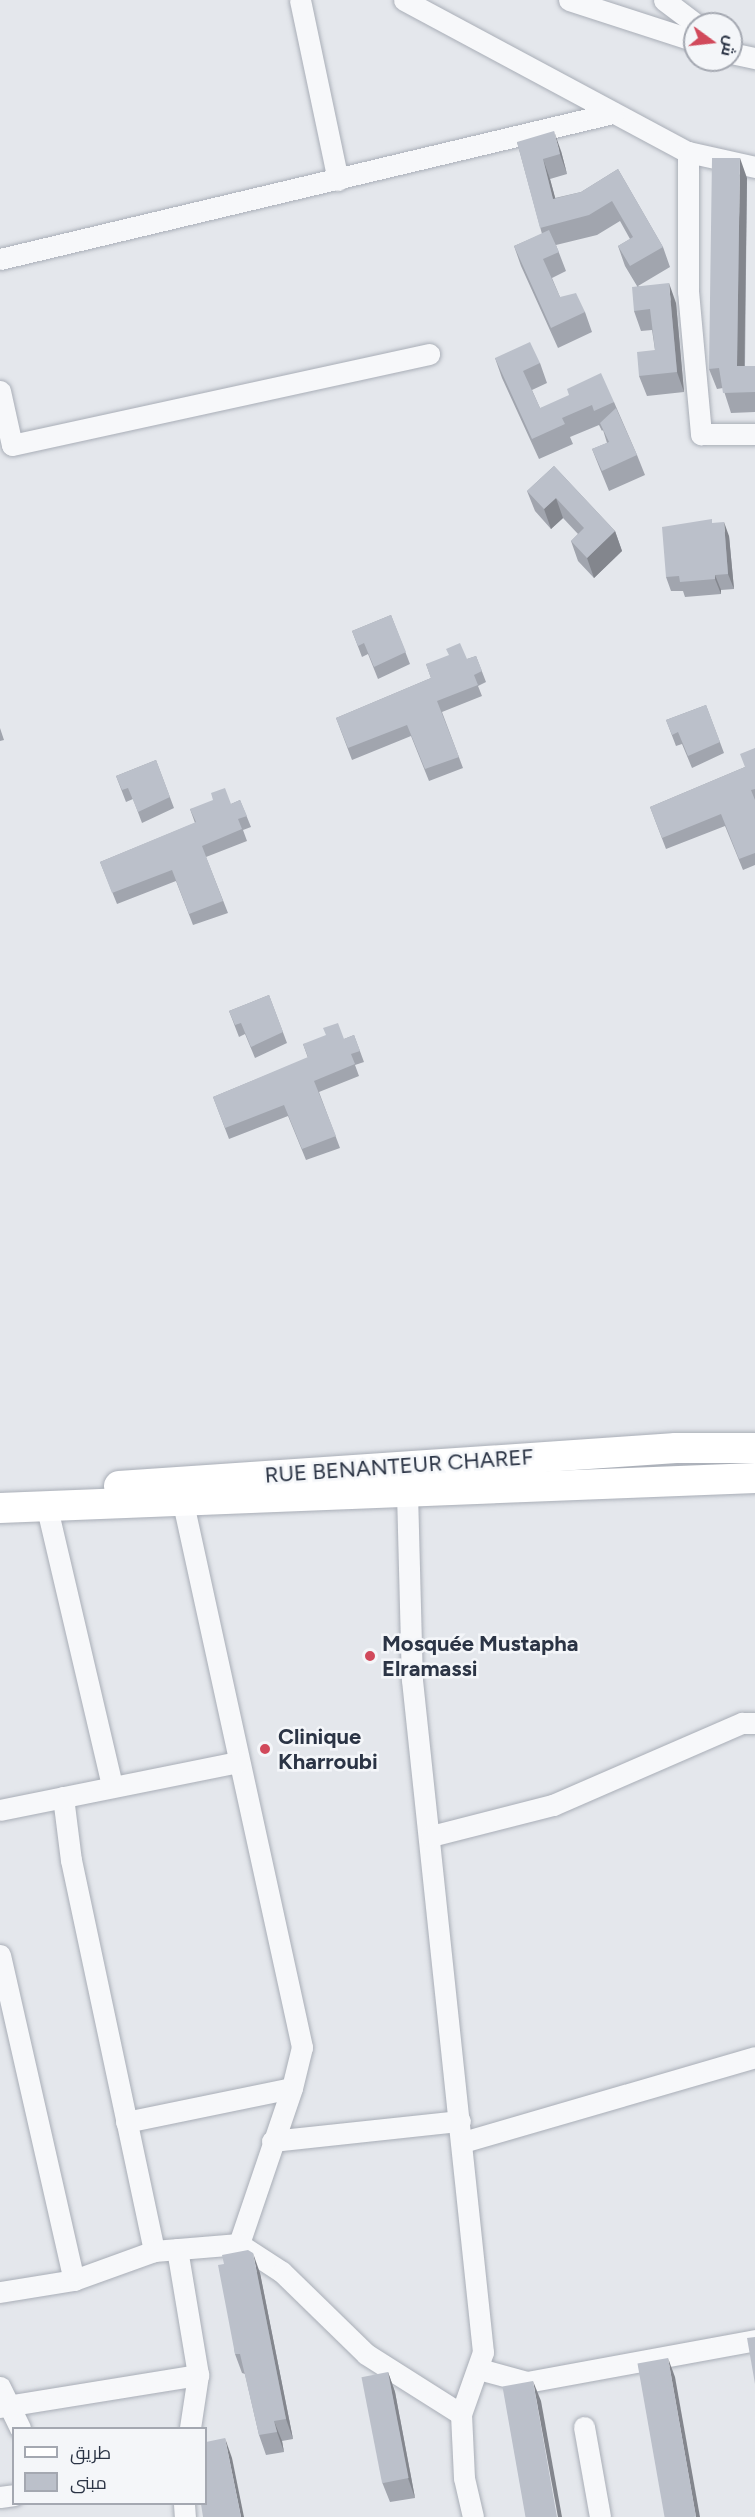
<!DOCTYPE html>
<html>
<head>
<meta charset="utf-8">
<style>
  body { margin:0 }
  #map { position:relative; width:755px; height:2517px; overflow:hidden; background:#e4e7ec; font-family:Figtree,Cairo,sans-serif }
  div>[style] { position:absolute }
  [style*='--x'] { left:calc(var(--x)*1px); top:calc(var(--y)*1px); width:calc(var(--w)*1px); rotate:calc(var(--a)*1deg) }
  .roads { filter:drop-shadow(0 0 2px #a9aeb7) drop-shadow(0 0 2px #a9aeb7) }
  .street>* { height:21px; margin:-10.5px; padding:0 10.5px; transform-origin:10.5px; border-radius:10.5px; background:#f7f8fa }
  .secondary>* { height:30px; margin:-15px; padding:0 15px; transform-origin:15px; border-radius:15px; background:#fff }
  .wall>* { inset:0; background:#a1a5ae }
  .shaded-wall>* { inset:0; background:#83868d }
  .building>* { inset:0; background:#bbc0ca; transform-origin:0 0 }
  .dots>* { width:16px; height:16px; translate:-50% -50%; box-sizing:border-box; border:3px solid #f4f6f9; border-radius:50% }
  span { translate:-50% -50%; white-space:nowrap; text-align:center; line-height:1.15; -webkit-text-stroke:5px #f4f6f9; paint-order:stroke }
  .street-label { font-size:22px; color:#2b3445 }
  .poi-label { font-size:22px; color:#2b3445; font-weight:700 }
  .left { translate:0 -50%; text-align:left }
  .legend { position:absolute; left:12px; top:2427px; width:195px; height:78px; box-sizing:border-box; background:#f4f6f9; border:2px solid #a4a8b1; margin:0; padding:8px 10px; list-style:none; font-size:18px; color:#2b3445 }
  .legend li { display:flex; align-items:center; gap:12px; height:30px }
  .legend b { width:30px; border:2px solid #a4a8b1 }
  .north { position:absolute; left:683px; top:12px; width:60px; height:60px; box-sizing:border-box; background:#f4f6f9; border:2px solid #a4a8b1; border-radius:50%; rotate:105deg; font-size:16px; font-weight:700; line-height:24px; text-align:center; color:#2b3445 }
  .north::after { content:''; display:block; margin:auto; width:21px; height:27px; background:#d1495b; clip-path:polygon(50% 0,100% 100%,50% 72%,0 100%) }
</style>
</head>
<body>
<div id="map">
  <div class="roads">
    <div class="street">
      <i style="--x:300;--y:0;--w:184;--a:78.1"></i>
      <i style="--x:404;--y:0;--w:322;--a:28.2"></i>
      <i style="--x:688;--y:152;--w:69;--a:12.6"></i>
      <i style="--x:569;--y:0;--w:133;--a:18"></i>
      <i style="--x:664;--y:0;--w:40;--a:37"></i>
      <i style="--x:731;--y:53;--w:25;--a:12"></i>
      <i style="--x:688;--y:152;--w:139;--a:90"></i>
      <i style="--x:688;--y:291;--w:144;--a:84.8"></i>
      <i style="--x:701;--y:434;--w:54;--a:0"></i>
      <i style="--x:0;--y:259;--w:630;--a:-13.4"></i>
      <i style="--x:0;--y:391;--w:55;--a:77.5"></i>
      <i style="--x:12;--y:445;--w:427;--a:-12.3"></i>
      <i style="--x:407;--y:1492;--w:188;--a:88.5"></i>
      <i style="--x:412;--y:1680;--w:676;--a:83.97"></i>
      <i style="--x:483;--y:2352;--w:66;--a:109.5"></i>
      <i style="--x:461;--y:2414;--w:64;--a:87.3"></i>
      <i style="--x:464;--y:2478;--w:40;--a:77"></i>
      <i style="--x:183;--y:1503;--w:557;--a:77.66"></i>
      <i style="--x:302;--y:2047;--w:42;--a:103.7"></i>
      <i style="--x:292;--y:2088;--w:165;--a:108.8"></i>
      <i style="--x:46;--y:1504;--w:289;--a:76.8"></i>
      <i style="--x:63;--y:1797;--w:64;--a:82.8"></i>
      <i style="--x:71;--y:1860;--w:400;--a:78"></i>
      <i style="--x:0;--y:1810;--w:243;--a:-11.4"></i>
      <i style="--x:431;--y:1836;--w:126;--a:-14.3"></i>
      <i style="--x:553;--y:1805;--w:206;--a:-23.5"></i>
      <i style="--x:742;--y:1723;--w:13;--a:0"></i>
      <i style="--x:0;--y:1955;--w:333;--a:77.2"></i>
      <i style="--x:126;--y:2122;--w:169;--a:-11.6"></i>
      <i style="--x:272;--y:2141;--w:189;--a:-6.1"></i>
      <i style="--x:463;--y:2142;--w:304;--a:-16.2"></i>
      <i style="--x:177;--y:2249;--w:128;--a:80.5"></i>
      <i style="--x:198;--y:2375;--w:54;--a:98.6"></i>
      <i style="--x:0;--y:2292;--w:75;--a:-9.2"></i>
      <i style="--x:74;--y:2280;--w:85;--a:-19.9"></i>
      <i style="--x:154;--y:2251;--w:85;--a:-4.7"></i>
      <i style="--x:239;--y:2244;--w:51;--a:33.1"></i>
      <i style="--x:282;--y:2272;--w:117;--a:44.3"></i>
      <i style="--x:366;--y:2354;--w:112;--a:32.3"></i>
      <i style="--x:479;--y:2369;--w:50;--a:15.2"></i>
      <i style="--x:527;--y:2382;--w:232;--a:-10.4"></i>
      <i style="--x:0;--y:2387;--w:46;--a:64"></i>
      <i style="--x:0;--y:2407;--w:201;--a:-9.2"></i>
      <i style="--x:584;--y:2427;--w:91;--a:79.9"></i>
      <i style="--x:0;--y:2497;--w:14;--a:-8"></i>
      <i style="--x:184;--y:2504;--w:13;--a:86"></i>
    </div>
    <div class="secondary">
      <i style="--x:119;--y:1486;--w:558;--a:-3.9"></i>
      <i style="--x:676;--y:1448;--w:79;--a:0"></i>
      <i style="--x:0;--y:1508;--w:756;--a:-2.28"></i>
    </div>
  </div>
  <div class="wall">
    <i style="clip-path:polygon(517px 142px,561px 151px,567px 174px,550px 179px,555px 198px,581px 192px,618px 169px,663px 247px,670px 267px,638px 286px,676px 303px,684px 392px,647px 396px,639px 376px,655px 350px,652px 330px,641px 331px,634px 311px,637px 286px,625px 266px,618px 246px,630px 239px,620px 221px,597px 235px,556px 245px,566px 271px,552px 278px,560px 297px,585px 312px,592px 332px,558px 348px,521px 266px,514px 246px,542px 234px)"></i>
    <i style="clip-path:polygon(747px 178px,745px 366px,755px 366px,755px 412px,731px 413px,723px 388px,717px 389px,709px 369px)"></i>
    <i style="clip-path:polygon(495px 358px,540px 363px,547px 383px,532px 390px,540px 408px,614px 402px,637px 455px,645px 475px,609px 491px,600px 469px,592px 449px,607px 443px,603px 430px,602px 431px,599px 425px,570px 437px,573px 444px,539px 459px,502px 378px)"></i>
    <i style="clip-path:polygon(554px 466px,615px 531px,622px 551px,594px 578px,578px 561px,571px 541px,578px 534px,563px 518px,551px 529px,535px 511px,527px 491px)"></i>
    <i style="clip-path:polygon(714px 523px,729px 536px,734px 589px,721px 590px,721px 594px,685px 597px,683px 591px,671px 591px,666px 577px)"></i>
    <i style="clip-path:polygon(391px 615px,410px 664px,378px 679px,368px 654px,362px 657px,352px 631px)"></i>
    <i style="clip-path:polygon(476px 656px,486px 682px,478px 686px,482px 696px,442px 712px,463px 768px,429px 781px,411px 736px,352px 760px,336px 718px,431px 678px,426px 664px,467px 659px)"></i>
    <i style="clip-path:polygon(706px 705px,724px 753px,692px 768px,682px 744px,676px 746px,666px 720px)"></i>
    <i style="clip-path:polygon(0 728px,4px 740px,0 741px)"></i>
    <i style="clip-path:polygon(755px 748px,755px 865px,743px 870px,725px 826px,666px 849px,650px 807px,745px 767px)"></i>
    <i style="clip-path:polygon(156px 760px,174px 808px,142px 823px,133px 799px,126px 802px,116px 776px)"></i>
    <i style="clip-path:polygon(240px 800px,251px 827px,243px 830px,247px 841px,206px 857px,228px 913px,193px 925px,176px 881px,117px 904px,100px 862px,195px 823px,190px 809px,231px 804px)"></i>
    <i style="clip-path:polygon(269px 995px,287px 1043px,255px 1058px,245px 1034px,239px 1037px,229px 1011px)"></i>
    <i style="clip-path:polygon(354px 1035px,364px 1062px,355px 1065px,359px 1076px,319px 1092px,340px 1148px,306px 1160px,288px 1116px,229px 1139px,213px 1097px,308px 1058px,303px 1044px,344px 1039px)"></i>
    <i style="clip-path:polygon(224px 2264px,260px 2273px,293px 2439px,282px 2441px,284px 2452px,266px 2455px,259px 2435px,245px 2374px,242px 2373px,235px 2354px)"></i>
    <i style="clip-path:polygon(388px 2372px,395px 2392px,415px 2498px,390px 2502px,382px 2482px)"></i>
  </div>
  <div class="shaded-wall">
    <i style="clip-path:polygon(554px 131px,561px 151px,567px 174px,560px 154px)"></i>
    <i style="clip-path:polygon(740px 158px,747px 178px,744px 386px,737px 366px)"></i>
    <i style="clip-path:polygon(543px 159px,550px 179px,561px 219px,553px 199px)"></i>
    <i style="clip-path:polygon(669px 283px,676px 303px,684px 392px,677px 372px)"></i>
    <i style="clip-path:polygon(556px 498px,563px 518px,551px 529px,544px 509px)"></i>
    <i style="clip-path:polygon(724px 522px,729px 536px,734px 589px,728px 574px)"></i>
    <i style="clip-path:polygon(615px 531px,622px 551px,594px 578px,587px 558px)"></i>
    <i style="clip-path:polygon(715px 575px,721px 590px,721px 594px,715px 579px)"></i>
    <i style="clip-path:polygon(253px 2253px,260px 2273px,293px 2439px,286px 2419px)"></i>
    <i style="clip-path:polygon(668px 2358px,675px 2377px,700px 2517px,696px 2517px)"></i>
    <i style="clip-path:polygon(388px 2372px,395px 2392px,415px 2498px,408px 2478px)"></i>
    <i style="clip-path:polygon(533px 2381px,541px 2401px,562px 2517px,558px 2517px)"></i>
    <i style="clip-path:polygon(274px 2421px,282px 2441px,284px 2452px,277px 2432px)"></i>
    <i style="clip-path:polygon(225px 2438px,232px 2458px,244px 2517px,241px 2517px)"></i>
  </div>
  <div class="building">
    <i style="clip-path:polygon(554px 131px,560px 154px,543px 159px,553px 199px,581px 192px,618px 169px,663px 247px,630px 266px,618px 246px,633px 237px,612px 201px,589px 215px,540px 228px,517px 142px)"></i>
    <i style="clip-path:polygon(712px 158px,740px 158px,737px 366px,755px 366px,755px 392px,723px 393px,719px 368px,709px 369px)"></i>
    <i style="clip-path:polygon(549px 230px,559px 252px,543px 259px,560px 297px,576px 293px,585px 312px,551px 328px,514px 246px)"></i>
    <i style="clip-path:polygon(669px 283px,677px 372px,639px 376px,637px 352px,655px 350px,650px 309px,634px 311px,632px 287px)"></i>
    <i style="clip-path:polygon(530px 342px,540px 363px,523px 371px,540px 408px,569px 395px,567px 389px,601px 373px,614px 402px,594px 411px,592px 405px,562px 418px,565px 424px,532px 439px,495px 358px)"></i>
    <i style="clip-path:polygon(616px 408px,637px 455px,602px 471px,592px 449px,609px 442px,600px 423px)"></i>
    <i style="clip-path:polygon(554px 466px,615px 531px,587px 558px,571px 541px,584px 528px,556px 498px,544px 509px,527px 491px)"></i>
    <i style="clip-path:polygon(712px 519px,712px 523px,724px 522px,728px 574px,715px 575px,715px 579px,680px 582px,679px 576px,666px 577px,662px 527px)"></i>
    <i style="clip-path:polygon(391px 615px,406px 652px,374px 667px,364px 643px,358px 646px,352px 631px)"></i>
    <i style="clip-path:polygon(460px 643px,467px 659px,476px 656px,482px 671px,474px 675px,478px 685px,437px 701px,459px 757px,425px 769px,407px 725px,348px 748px,336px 718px,431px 678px,426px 664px,449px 655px,446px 649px)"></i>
    <i style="clip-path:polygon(706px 705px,720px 742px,688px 756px,678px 732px,672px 735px,666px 720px)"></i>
    <i style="clip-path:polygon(755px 748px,755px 789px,751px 790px,755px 800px,755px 853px,739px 859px,721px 814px,662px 838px,650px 807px,745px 767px,740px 754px)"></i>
    <i style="clip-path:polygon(156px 760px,170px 797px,138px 812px,128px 788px,122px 790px,116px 776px)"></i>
    <i style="clip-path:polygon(225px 788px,231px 804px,240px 800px,247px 816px,238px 819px,242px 829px,202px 846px,223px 901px,189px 914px,172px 870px,112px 893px,100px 862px,196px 822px,190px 809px,213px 800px,211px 793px)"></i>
    <i style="clip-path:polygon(269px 995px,283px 1032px,251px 1047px,241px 1023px,235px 1025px,229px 1011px)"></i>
    <i style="clip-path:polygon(338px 1023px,344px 1039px,354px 1035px,360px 1051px,351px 1054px,355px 1064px,314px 1081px,336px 1136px,302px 1149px,284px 1105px,225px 1128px,213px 1097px,308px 1057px,303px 1044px,326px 1035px,323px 1028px)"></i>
    <i style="clip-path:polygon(248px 2250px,253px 2253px,286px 2419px,274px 2421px,277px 2432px,259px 2435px,240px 2354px,235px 2354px,218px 2265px,224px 2264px,222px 2255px)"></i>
    <i style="clip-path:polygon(755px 2337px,755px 2384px,747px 2338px)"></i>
    <i style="left:668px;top:2358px;width:161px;height:31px;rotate:80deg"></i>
    <i style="left:388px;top:2372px;width:108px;height:27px;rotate:79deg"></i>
    <i style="left:533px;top:2381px;width:138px;height:31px;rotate:80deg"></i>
    <i style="clip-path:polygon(225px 2438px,241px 2517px,203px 2517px,201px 2504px,206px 2504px,206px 2442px)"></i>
  </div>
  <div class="dots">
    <i style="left:370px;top:1656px;background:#d1495b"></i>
    <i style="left:265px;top:1749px;background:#d1495b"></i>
  </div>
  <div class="street-label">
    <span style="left:399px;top:1466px;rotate:-4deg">RUE BENANTEUR CHAREF</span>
  </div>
  <div class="poi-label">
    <span class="left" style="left:382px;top:1656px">Mosquée Mustapha<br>Elramassi</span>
    <span class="left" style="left:278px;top:1749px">Clinique<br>Kharroubi</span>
  </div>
  <ul class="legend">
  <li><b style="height:8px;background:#fff"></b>طريق</li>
  <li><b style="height:16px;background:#bbc0ca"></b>مبنى</li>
  </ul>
  <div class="north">ش</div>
</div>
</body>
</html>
